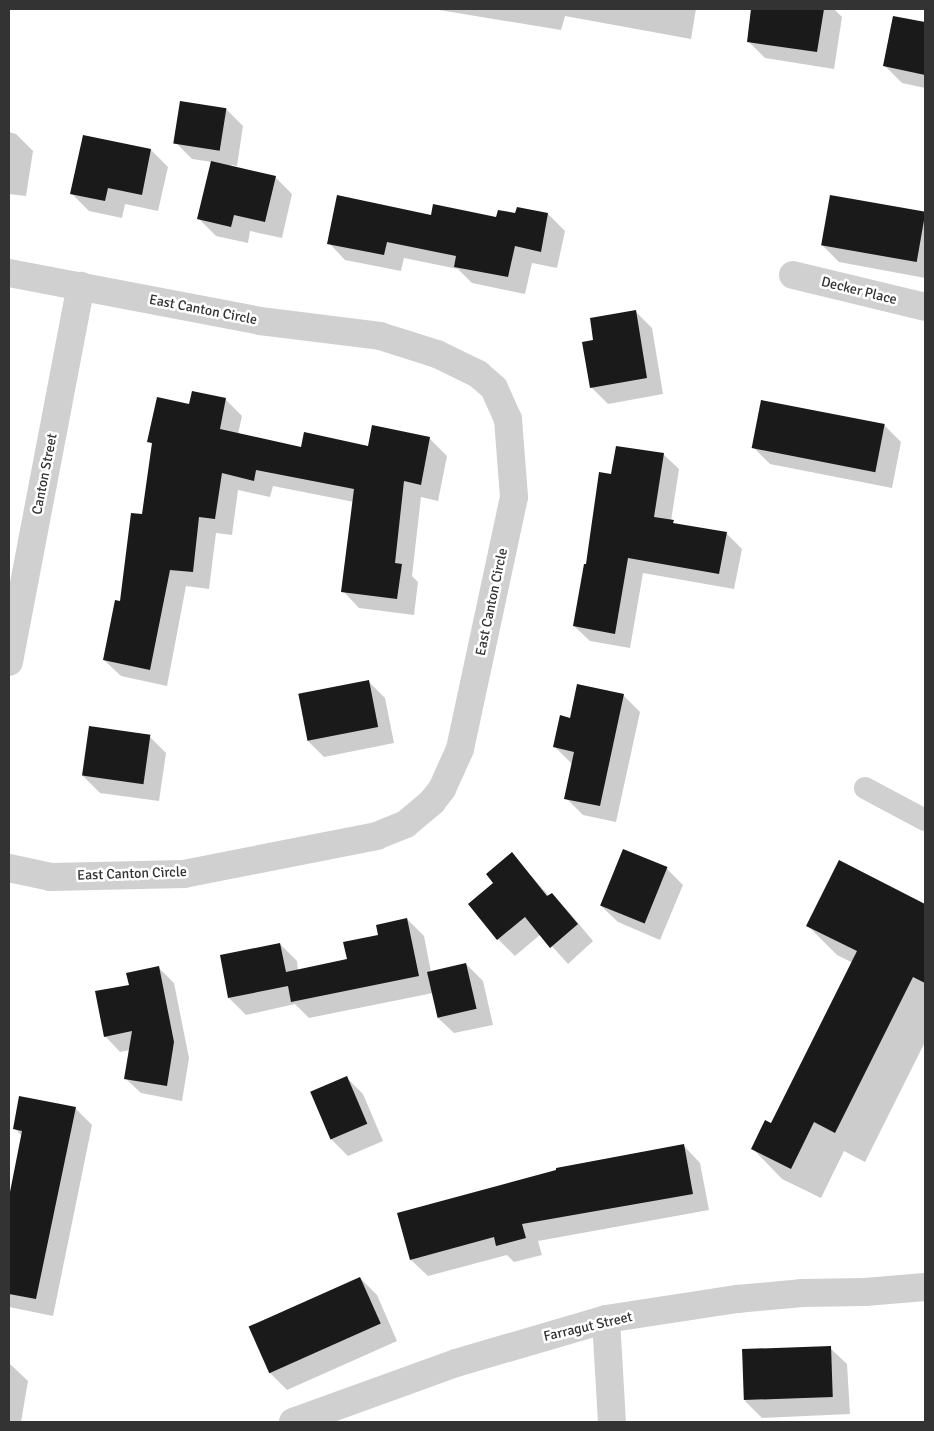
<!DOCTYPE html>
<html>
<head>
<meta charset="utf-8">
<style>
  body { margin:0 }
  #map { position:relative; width:934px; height:1431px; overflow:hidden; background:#fff; font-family:Signika,sans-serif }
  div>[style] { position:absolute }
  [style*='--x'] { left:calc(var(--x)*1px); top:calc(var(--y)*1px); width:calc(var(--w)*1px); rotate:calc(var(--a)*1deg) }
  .shadow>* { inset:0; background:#0003 }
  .building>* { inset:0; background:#1a1a1a; transform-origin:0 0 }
  .service>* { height:22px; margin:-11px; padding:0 11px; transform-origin:11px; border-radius:11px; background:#d0d0d0 }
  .minor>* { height:28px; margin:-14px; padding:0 14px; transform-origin:14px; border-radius:14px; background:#d0d0d0 }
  span { translate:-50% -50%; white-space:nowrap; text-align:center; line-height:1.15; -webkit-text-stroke:5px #fff; paint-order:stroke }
  .street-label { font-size:14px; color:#333 }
  .frame { position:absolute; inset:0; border:10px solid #333; pointer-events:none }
</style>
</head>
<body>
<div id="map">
  <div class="shadow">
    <i style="clip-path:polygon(433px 9px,696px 9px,691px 39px,565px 16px,561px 30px)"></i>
    <i style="clip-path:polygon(780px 9px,834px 9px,842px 17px,834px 69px,765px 58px,748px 41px,779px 14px)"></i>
    <i style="clip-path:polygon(894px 17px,925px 24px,925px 88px,902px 83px,885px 66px)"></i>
    <i style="clip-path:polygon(181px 102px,226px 109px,243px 126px,237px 166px,231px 165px,231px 167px,275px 177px,292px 194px,282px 238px,250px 231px,248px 243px,216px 236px,199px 219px,212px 162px,192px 159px,175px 142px)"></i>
    <i style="clip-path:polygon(9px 132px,16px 134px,33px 151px,26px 196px,9px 194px)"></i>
    <i style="clip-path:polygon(151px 150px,168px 167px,158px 211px,125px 204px,122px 218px,89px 211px,72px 194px)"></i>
    <i style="clip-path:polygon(831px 196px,925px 214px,925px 278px,839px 262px,822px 245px)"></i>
    <i style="clip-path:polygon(548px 214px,565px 231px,557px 268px,532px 263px,525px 294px,472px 283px,458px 269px,404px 258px,401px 271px,345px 260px,329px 243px,432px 216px,497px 219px,516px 215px)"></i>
    <i style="clip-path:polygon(635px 311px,652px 328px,663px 394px,608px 404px,591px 387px,595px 341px)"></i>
    <i style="clip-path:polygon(225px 399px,242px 416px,238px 434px,302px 448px,368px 447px,373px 427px,430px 439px,447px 456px,438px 501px,421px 497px,412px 576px,418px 582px,414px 615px,359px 608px,343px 591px,354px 502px,273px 486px,270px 497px,238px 490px,232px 535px,216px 533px,209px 589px,186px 586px,167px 686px,121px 676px,104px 660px,144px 515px,153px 445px,149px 441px,190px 406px)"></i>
    <i style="clip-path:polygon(884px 425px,901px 442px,892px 488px,770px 464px,753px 447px)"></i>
    <i style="clip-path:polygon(663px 454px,679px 469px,671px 521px,676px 525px,726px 533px,742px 549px,734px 589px,643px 573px,630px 648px,590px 641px,574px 626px,587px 565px,612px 475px)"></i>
    <i style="clip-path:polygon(368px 681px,385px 698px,394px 743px,324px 757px,307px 740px)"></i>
    <i style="clip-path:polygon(623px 695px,640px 712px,616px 822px,583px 815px,566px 798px,572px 764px,555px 747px,571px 719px)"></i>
    <i style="clip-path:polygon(149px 736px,166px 753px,159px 801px,100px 793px,83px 776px)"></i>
    <i style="clip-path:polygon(512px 854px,549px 896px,552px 894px,568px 911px,593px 941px,568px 964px,541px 934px,515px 956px,498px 939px,495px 883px)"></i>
    <i style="clip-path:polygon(840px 862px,925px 905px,925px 1042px,865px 1162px,844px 1151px,821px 1198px,782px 1179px,753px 1149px,772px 1124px,853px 963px,837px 955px,808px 926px)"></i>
    <i style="clip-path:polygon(666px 868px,683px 885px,660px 940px,618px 922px,601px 906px)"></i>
    <i style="clip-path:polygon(407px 919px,424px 936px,431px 972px,466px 964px,483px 981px,493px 1025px,454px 1033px,437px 1017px,433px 993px,309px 1018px,295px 1004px,246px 1015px,229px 998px,280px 944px,297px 961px,298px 971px,348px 960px,379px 936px)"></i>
    <i style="clip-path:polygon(159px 968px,174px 983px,189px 1058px,182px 1101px,141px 1093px,125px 1078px,130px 1050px,120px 1052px,105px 1036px,130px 986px)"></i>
    <i style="clip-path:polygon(346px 1077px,363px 1094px,383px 1141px,348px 1156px,331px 1139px)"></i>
    <i style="clip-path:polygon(75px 1108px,92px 1125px,53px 1316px,9px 1307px,9px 1203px,22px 1136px,14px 1128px)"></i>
    <i style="clip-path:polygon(684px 1146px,700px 1163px,709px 1210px,538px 1241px,542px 1255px,514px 1262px,507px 1255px,428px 1276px,411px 1260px)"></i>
    <i style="clip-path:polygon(360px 1278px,377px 1295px,397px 1341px,287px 1390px,270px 1373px)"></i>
    <i style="clip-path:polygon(830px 1348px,847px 1364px,850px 1414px,762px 1418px,745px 1401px)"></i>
    <i style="clip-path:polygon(9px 1363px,28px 1381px,21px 1422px,9px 1422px)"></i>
  </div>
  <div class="building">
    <i style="clip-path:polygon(751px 9px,824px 9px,817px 52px,747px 42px)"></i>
    <i style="clip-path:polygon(893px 16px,925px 22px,925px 75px,883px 66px)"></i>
    <i style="left:180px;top:101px;width:47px;height:43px;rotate:9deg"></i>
    <i style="clip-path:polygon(83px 135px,151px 149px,142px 195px,108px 188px,105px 201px,70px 194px)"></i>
    <i style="clip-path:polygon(211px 161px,276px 176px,265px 222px,234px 215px,231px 227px,197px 219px)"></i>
    <i style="clip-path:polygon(337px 195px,431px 215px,433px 204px,496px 217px,498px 210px,515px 213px,517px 207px,548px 213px,541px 252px,515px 246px,508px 277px,454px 267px,456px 256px,387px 242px,384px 255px,327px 244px)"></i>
    <i style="left:830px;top:195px;width:97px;height:51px;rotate:10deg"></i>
    <i style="clip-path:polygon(636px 310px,647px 378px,590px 388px,582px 342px,593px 340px,590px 318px)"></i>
    <i style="clip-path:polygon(192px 391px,226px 398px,220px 429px,301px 447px,304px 432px,368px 446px,372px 425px,430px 437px,421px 485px,404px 481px,395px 563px,402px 564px,397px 599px,341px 592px,354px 489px,256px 470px,254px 481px,222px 473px,215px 519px,199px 517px,193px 572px,170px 570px,150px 670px,103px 660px,115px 600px,120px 601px,131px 513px,142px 514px,152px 443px,147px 442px,157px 397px,189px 404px)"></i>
    <i style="left:761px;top:400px;width:126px;height:49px;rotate:11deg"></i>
    <i style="clip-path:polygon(616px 446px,664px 453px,654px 517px,674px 520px,673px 523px,727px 532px,719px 574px,628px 558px,615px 634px,573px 626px,584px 564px,586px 564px,599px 472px,611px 474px)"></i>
    <i style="left:369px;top:680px;width:48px;height:72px;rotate:79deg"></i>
    <i style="clip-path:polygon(577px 684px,624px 694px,600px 806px,564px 799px,574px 752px,553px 747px,560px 715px,570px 718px)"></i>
    <i style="left:89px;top:726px;width:62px;height:50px;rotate:8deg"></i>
    <i style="left:623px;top:849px;width:48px;height:61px;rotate:22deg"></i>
    <i style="clip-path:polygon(512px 852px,547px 896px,552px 893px,578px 924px,550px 948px,525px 917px,497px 940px,468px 904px,493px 883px,486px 874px)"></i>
    <i style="clip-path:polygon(839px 860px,925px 904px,925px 983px,913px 977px,835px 1133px,814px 1122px,791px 1169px,751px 1149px,765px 1120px,771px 1123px,857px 951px,806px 926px)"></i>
    <i style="clip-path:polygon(407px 918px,419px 976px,291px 1002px,288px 986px,228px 998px,220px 955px,280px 943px,286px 972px,347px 959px,343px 942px,378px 935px,376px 925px)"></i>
    <i style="left:466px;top:963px;width:47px;height:40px;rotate:77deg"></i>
    <i style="clip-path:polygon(159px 966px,174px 1042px,167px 1086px,124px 1079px,132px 1031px,104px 1037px,95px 991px,129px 985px,126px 973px)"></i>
    <i style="left:347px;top:1076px;width:52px;height:40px;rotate:67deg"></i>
    <i style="clip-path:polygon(19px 1096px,76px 1107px,36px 1299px,9px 1294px,9px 1197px,22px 1131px,13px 1129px)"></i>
    <i style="clip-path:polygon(684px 1144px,693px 1194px,522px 1224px,526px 1238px,496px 1246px,494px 1237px,410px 1260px,397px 1213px,556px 1170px,556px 1168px)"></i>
    <i style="left:360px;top:1277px;width:51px;height:122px;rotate:66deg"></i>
    <i style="left:831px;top:1346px;width:51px;height:89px;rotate:88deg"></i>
  </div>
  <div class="service">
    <i style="--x:865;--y:788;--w:68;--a:28.1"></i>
  </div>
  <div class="minor">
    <i style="--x:9;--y:273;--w:256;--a:10.8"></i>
    <i style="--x:260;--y:321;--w:121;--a:7.1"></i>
    <i style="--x:380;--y:336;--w:60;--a:17.5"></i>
    <i style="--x:437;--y:354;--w:46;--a:26"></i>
    <i style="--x:478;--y:374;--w:21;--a:41"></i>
    <i style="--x:494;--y:388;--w:34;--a:66"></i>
    <i style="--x:508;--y:419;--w:78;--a:85.6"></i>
    <i style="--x:514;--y:497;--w:258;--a:102.1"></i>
    <i style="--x:460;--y:749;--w:44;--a:114.2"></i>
    <i style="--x:442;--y:789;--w:16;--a:128"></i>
    <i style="--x:432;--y:802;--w:34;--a:140"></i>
    <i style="--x:406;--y:824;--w:31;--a:158"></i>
    <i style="--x:377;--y:836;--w:197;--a:168.9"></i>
    <i style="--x:184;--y:874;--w:133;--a:178.7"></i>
    <i style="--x:51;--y:877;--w:43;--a:-167.9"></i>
    <i style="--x:793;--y:275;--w:136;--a:13.6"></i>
    <i style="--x:9;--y:662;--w:383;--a:-79.2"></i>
    <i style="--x:606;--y:1319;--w:103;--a:86.7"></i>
    <i style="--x:293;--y:1422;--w:173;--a:-19.9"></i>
    <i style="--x:456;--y:1363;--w:156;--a:-16.3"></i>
    <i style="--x:606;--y:1319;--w:133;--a:-8.7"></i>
    <i style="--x:737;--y:1299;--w:66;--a:-5.2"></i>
    <i style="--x:803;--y:1293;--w:62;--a:-0.9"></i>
    <i style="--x:865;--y:1292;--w:60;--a:-4.8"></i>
  </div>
  <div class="street-label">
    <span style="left:859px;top:291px;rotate:14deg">Decker Place</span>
    <span style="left:203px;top:310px;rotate:11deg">East Canton Circle</span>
    <span style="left:45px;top:474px;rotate:-79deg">Canton Street</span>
    <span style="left:492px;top:602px;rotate:-78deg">East Canton Circle</span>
    <span style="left:132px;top:874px;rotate:-2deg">East Canton Circle</span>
    <span style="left:588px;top:1327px;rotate:-13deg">Farragut Street</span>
  </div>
  <div class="frame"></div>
</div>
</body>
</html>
